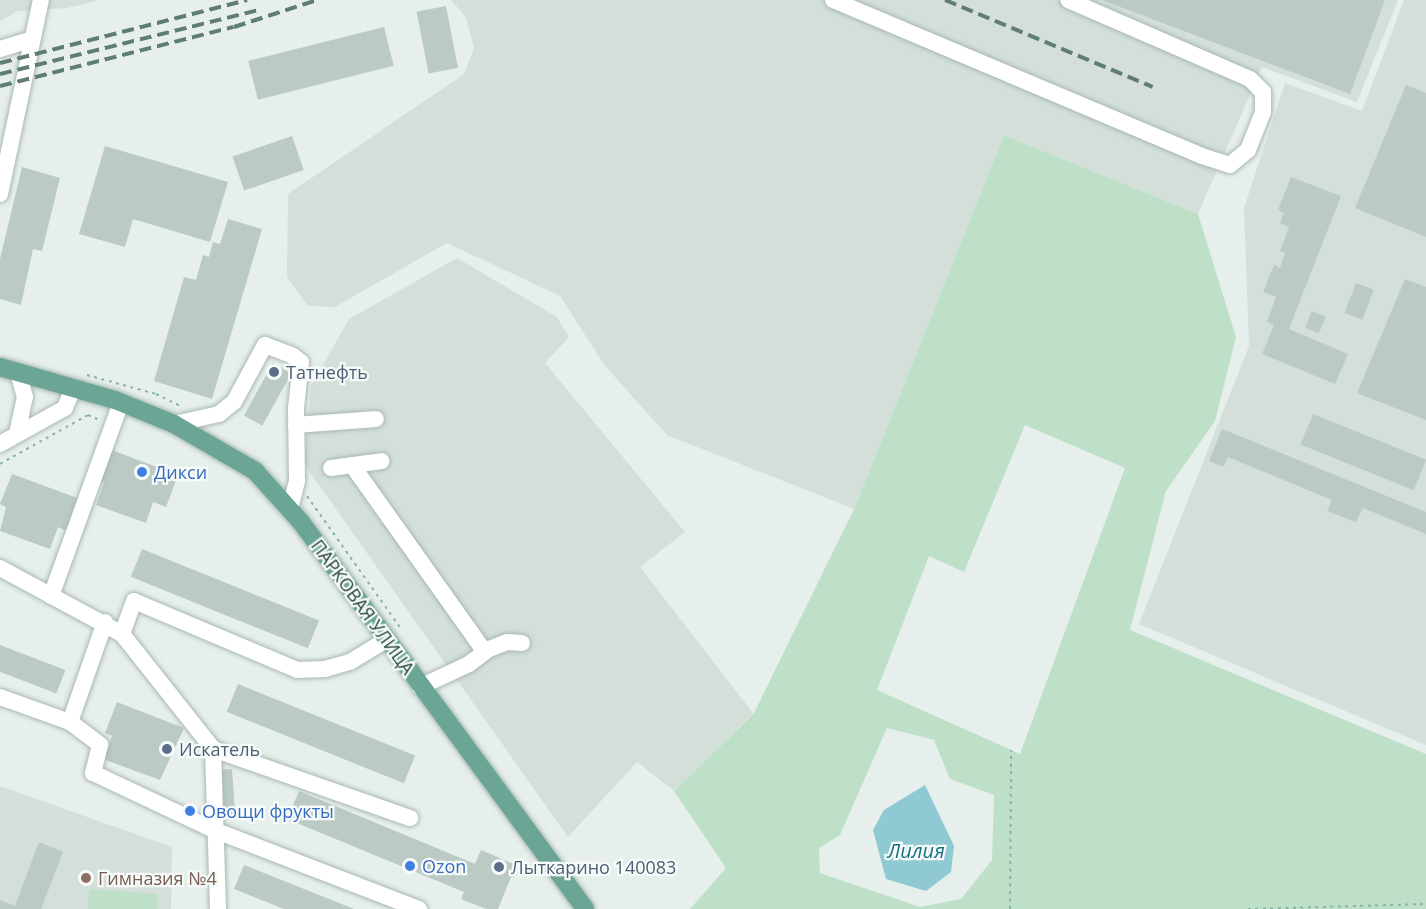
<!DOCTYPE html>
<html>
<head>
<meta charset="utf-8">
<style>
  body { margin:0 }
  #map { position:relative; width:1426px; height:909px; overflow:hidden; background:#e6efeb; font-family:"Open Sans",sans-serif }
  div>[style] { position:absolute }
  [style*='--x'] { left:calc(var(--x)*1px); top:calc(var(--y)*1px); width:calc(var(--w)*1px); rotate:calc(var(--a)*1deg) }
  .built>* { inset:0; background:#d4dfda }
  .green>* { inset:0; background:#bfe0c8 }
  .water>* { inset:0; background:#8ec9d4 }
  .building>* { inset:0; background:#bbcac4; transform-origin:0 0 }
  .path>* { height:2px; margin-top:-1px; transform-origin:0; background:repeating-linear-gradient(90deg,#86b3a5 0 3px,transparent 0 7.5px) }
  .roads { filter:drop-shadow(0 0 2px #a8b8b2) drop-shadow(0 0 2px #a8b8b2) }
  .minor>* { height:16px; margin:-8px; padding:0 8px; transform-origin:8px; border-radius:8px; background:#fff }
  .major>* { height:18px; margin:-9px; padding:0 9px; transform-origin:9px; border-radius:9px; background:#6aa596 }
  .rail>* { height:4px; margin-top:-2px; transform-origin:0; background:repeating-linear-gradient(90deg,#5f7d75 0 12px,transparent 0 18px) }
  .dots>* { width:16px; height:16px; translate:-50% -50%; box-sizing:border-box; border:3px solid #f7fbf9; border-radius:50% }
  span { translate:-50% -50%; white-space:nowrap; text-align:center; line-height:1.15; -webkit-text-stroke:4.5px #f7fbf9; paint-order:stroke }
  .service-label { font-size:18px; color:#4e5e75 }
  .left { translate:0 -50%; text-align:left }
  .shop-label { font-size:18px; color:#366cbe }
  .street-label { font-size:18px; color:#24423a }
  .education-label { font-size:18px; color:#785e54 }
  .water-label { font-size:20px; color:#1c6f80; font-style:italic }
</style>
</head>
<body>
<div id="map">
  <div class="built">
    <i style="clip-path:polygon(0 0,100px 0,67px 8px,18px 11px,0 21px)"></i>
    <i style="clip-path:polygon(451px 0,1398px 0,1357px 102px,1262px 67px,1198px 214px,1004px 135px,854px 509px,667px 435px,605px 366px,560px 296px,447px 243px,335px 307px,308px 306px,287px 277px,288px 194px,464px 74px,474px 48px,466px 17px)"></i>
    <i style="clip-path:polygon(1404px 0,1426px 0,1426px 745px,1139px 624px,1249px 346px,1244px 208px,1285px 83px,1362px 111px)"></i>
    <i style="clip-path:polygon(457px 258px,557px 317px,569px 337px,545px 363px,685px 532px,640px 567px,753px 713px,674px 791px,637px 762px,568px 837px,304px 464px,311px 386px,349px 319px)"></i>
    <i style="clip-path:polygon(0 786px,172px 847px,171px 909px,0 909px)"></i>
  </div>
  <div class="green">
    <i style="clip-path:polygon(evenodd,1004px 135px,1198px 214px,1236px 337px,1215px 421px,1166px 491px,1130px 630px,1426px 754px,1426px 909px,690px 909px,726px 868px,674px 791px,754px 713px,854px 509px,1004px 135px,1025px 425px,1125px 468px,1020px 754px,877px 690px,929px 556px,964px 572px,1025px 425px,1004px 135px,887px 728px,934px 740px,950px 779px,994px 795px,992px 860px,961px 899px,920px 907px,820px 873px,819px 848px,840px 835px,887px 728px)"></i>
    <i style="clip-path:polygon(89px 889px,158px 894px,157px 909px,88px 909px)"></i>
  </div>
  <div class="water">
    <i style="clip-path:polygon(925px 785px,954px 846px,951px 872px,926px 891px,886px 879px,873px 830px,884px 810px)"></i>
  </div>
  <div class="building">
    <i style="clip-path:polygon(1102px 0,1385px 0,1350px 94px)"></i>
    <i style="left:446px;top:6px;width:63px;height:30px;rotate:79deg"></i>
    <i style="left:384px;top:27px;width:40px;height:140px;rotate:76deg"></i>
    <i style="clip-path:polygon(1406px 85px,1426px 93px,1426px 237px,1355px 208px)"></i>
    <i style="left:292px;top:136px;width:36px;height:63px;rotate:71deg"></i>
    <i style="clip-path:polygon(105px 146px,228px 182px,210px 242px,133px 219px,125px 247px,79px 234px)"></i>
    <i style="clip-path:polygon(22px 167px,60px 178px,42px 251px,33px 249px,21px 305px,0 299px,0 259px)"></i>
    <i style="clip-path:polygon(1291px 177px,1341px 196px,1289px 329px,1348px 354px,1335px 384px,1262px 354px,1274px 325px,1267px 322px,1276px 297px,1263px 292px,1274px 265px,1280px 268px,1285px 253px,1280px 251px,1289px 227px,1280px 223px,1284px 213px,1278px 210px)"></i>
    <i style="clip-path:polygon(228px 219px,262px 229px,212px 399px,154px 381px,184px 277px,196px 280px,203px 255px,209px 257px,213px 242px,220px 244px)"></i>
    <i style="clip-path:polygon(1405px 279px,1426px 287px,1426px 420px,1357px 393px)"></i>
    <i style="left:1356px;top:283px;width:19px;height:32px;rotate:21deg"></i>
    <i style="left:1312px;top:311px;width:15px;height:18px;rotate:23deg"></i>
    <i style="left:273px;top:363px;width:21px;height:60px;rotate:29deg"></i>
    <i style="left:1313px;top:414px;width:122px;height:33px;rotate:22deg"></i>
    <i style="clip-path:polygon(1222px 429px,1426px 512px,1426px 534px,1363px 508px,1356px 522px,1327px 511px,1332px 500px,1228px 457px,1223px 467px,1209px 461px)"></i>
    <i style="clip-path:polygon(109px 449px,178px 475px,166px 507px,153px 502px,146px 523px,96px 505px,104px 482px,98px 480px)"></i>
    <i style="clip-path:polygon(12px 474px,80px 499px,69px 532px,58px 527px,50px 549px,0 531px,6px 507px,0 504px)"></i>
    <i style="left:142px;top:549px;width:191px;height:30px;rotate:22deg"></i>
    <i style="left:0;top:645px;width:70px;height:25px;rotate:21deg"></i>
    <i style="left:238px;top:684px;width:191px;height:30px;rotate:22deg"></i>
    <i style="clip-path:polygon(117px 702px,184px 728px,160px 780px,103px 759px,112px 736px,105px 733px)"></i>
    <i style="left:232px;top:769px;width:46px;height:12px;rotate:86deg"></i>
    <i style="clip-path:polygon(299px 791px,475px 864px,481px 850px,516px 865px,498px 909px,486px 909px,461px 899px,464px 892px,287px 819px)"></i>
    <i style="clip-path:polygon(39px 842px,63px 852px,41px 909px,0 909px,0 900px,15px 906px)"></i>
    <i style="clip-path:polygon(244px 865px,354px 909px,284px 909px,234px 889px)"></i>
  </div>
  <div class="path">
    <i style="--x:87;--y:375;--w:72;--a:15.4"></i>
    <i style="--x:156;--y:394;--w:28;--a:26"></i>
    <i style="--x:0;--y:464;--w:101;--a:-29.1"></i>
    <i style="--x:88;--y:415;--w:12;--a:24"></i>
    <i style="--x:307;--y:496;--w:163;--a:54.7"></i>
    <i style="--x:1010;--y:909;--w:159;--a:-89.6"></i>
    <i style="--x:1248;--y:909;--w:178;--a:-1.6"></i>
  </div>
  <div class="roads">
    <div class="minor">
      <i style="--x:833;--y:0;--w:401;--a:22.9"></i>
      <i style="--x:1202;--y:156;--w:29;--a:18"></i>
      <i style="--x:1230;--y:165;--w:23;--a:-40"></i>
      <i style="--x:1248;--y:150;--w:41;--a:-68.5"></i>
      <i style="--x:1263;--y:112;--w:20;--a:-90"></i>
      <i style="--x:1263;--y:92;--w:18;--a:-135"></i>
      <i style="--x:1250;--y:79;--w:198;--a:-156.5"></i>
      <i style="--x:0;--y:49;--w:34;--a:-17"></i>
      <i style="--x:0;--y:194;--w:198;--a:-78.1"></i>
      <i style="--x:174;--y:424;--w:46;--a:-12.5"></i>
      <i style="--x:219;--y:414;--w:19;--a:-39"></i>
      <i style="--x:234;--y:402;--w:65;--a:-61.5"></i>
      <i style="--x:265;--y:345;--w:30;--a:21"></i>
      <i style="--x:293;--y:356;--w:10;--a:37"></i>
      <i style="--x:301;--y:362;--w:46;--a:96.2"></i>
      <i style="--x:296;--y:408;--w:73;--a:89.2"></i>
      <i style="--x:297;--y:481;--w:29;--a:104"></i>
      <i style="--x:296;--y:425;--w:80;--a:-4.3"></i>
      <i style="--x:17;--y:434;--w:38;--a:-78"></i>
      <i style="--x:25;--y:397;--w:26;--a:-106"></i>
      <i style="--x:0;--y:444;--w:74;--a:-29"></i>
      <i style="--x:65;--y:408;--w:22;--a:-68"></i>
      <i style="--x:352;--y:465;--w:229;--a:54.6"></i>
      <i style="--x:331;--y:468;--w:51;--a:-7.8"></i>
      <i style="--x:0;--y:568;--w:139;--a:28.4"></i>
      <i style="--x:122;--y:634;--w:147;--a:51.6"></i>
      <i style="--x:213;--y:749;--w:160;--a:88.2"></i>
      <i style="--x:51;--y:596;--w:205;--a:-70.1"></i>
      <i style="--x:105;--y:622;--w:106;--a:109.3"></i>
      <i style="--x:70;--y:722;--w:38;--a:37"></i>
      <i style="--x:100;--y:745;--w:29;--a:104"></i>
      <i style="--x:93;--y:773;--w:134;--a:25.2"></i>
      <i style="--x:214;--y:830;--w:220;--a:21.1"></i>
      <i style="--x:122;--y:634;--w:35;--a:-70"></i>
      <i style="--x:134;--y:601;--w:177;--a:22.9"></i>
      <i style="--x:297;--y:670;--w:28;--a:-2"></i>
      <i style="--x:325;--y:669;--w:26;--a:-16"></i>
      <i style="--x:350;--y:662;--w:42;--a:-31.4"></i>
      <i style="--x:420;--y:687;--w:54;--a:-25.1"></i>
      <i style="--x:469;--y:664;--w:25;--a:-37"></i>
      <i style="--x:489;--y:649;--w:19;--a:-21"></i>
      <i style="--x:507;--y:642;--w:15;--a:4"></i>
      <i style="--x:0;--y:697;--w:74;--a:19.7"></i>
      <i style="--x:213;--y:749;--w:209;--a:19.3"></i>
    </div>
    <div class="major">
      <i style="--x:0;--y:367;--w:120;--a:16"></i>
      <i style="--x:115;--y:400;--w:64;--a:22.1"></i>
      <i style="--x:174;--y:424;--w:94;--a:30.1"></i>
      <i style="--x:255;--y:471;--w:69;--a:48"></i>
      <i style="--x:301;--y:522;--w:480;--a:53.7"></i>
    </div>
  </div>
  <div class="rail">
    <i style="--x:945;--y:0;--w:225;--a:22.7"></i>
    <i style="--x:0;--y:63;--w:255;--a:-14.3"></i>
    <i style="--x:0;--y:74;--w:267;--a:-13.9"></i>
    <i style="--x:0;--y:86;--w:241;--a:-14.2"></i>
    <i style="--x:234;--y:27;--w:87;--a:-18"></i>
  </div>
  <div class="dots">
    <i style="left:274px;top:372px;background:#5c6f8a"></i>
    <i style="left:142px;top:472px;background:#3f7fe0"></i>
    <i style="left:167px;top:749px;background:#5c6f8a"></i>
    <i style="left:190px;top:811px;background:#3f7fe0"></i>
    <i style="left:410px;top:866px;background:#3f7fe0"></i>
    <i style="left:499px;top:867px;background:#5c6f8a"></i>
    <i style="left:86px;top:878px;background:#8d6e63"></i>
  </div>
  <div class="service-label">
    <span class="left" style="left:286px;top:372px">Татнефть</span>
    <span class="left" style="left:179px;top:749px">Искатель</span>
    <span class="left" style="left:511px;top:867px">Лыткарино 140083</span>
  </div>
  <div class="shop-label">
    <span class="left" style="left:154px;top:472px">Дикси</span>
    <span class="left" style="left:202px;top:811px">Овощи фрукты</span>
    <span class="left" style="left:422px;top:866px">Ozon</span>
  </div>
  <div class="street-label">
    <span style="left:363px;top:607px;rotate:54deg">ПАРКОВАЯ УЛИЦА</span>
  </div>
  <div class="education-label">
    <span class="left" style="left:98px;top:878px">Гимназия №4</span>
  </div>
  <div class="water-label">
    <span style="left:916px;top:850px">Лилия</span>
  </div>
</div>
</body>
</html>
